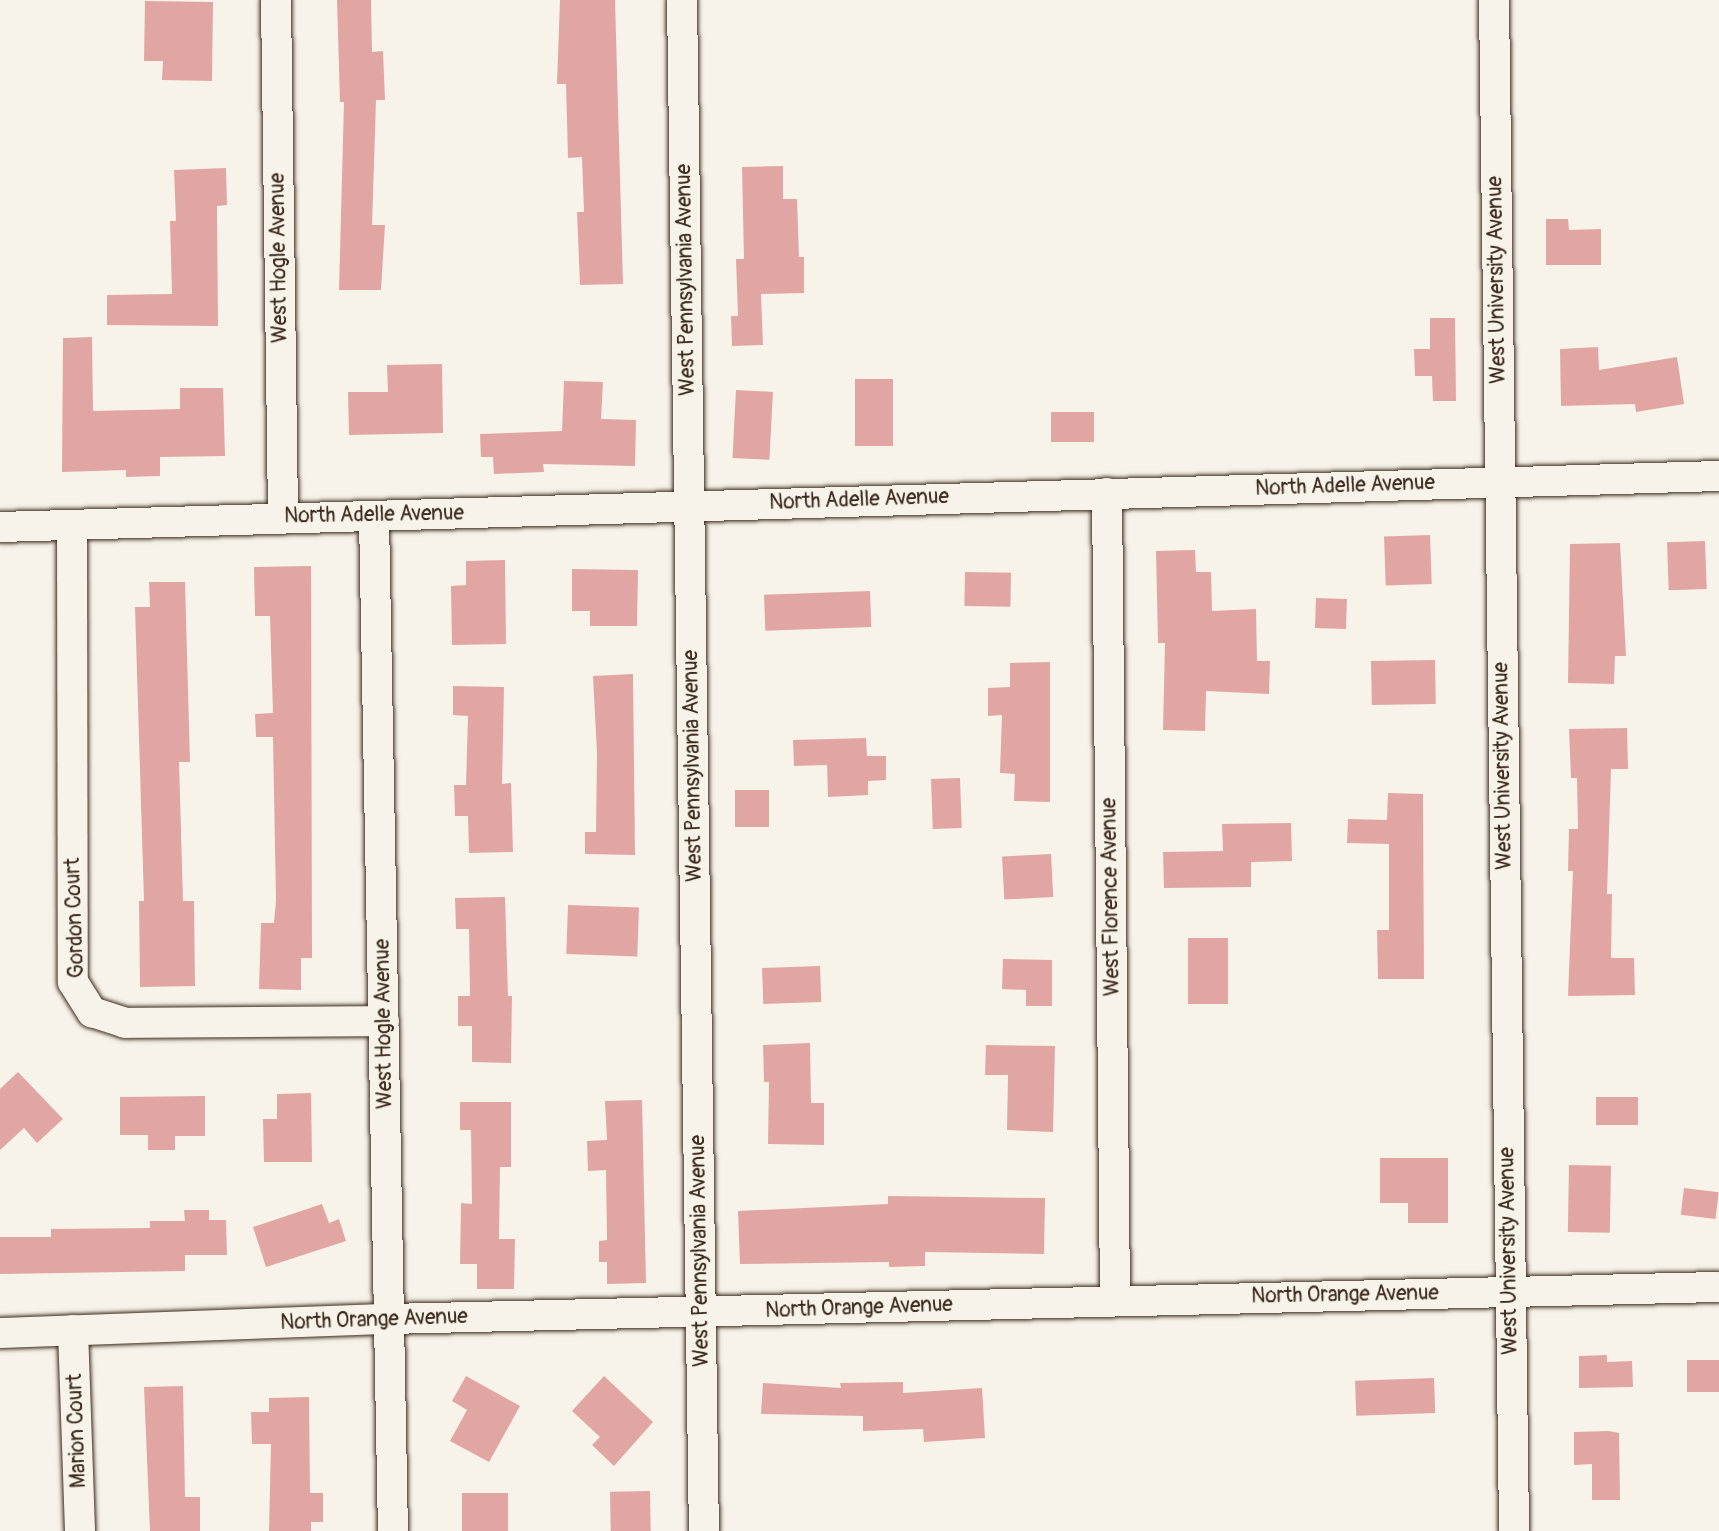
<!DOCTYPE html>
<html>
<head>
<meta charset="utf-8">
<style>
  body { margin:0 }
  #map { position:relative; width:1719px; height:1531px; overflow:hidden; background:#f7f3e8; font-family:Pangolin,sans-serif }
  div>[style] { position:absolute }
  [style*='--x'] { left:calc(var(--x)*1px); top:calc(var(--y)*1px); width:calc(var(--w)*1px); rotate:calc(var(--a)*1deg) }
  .building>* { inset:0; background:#e1a6a4; transform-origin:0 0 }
  .roads { filter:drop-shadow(0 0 2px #3b2a1e) drop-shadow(0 0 2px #3b2a1e) }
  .minor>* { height:30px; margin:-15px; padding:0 15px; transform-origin:15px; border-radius:15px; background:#f7f3e8 }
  span { translate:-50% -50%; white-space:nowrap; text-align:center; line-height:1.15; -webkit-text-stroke:5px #f7f3e8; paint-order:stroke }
  .street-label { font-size:21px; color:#3b2a1e }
</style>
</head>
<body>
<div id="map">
  <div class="building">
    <i style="clip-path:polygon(337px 0,371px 0,372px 52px,383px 51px,385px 100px,376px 100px,372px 225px,385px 225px,381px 290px,339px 290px,344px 102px,340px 102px)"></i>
    <i style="clip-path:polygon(560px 0,615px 0,623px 284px,580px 285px,577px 212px,584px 212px,582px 157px,568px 158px,566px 84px,557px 84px)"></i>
    <i style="clip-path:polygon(145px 1px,213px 2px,212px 81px,162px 80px,163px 61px,144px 61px)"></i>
    <i style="clip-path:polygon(783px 166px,783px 199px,797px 199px,799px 257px,804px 257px,804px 293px,761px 294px,763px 345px,732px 346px,731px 316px,738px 316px,736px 259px,744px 259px,742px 167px)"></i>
    <i style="clip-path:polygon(226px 168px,227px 205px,217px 206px,218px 326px,107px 325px,107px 295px,172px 294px,170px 221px,176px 221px,174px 170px)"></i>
    <i style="clip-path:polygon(1546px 219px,1568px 219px,1569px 230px,1601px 229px,1601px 265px,1546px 265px)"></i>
    <i style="clip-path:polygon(1430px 318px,1455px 318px,1456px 401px,1433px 401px,1432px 376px,1415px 376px,1414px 349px,1430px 349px)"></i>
    <i style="clip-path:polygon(92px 337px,93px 411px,180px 409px,180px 388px,223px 388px,225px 456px,160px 457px,160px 476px,126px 477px,126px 470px,62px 472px,63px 338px)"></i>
    <i style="clip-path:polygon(1598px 347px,1599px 370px,1677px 357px,1684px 404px,1636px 412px,1635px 404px,1561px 406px,1560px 349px)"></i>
    <i style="clip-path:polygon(442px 364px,443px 433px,349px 435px,348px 392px,388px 392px,387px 365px)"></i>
    <i style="left:855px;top:379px;width:38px;height:67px"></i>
    <i style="clip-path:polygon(564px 381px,603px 382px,601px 419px,636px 420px,635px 466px,543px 464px,544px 472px,494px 474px,493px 457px,481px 457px,480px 434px,562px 431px)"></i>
    <i style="left:736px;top:390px;width:37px;height:68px;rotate:3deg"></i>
    <i style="left:1051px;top:412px;width:43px;height:30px"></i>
    <i style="left:1430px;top:535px;width:49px;height:46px;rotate:88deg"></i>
    <i style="left:1705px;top:541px;width:48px;height:38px;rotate:88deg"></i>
    <i style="clip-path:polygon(1620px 543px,1626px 656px,1615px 656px,1614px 684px,1568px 683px,1570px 544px)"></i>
    <i style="clip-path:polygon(1195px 550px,1196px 572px,1211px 572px,1212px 611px,1256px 609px,1257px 661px,1270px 661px,1269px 694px,1206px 691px,1205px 731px,1163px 730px,1165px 643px,1158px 643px,1156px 551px)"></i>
    <i style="clip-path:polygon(505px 560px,506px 644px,452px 645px,451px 586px,466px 585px,466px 561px)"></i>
    <i style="clip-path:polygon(311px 566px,312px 958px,301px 958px,301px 990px,259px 989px,261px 923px,274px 923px,276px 900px,273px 737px,256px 737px,255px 714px,273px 713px,270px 616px,255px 616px,254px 567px)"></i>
    <i style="clip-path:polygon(572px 569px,638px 570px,637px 626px,590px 626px,590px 611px,572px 611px)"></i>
    <i style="left:965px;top:572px;width:46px;height:34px;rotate:1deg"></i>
    <i style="clip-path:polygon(149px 582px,185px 582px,190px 762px,179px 762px,183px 901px,194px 901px,195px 986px,140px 987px,139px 901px,144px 901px,135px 607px,150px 607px)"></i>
    <i style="left:870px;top:591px;width:36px;height:106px;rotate:88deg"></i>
    <i style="left:1316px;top:598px;width:31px;height:30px;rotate:2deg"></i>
    <i style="left:1435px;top:660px;width:44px;height:64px;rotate:89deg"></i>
    <i style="clip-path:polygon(1050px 662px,1050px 802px,1014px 801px,1015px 774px,1000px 773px,1002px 715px,988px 716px,988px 688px,1010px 687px,1010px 663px)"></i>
    <i style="clip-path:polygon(633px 674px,635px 855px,585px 854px,585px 832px,596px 832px,597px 753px,593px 676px)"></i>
    <i style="clip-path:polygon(453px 686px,504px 687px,502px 784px,511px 783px,513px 852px,469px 853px,468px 816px,455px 816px,454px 785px,466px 785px,468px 716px,453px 715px)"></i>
    <i style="clip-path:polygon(1627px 728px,1628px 769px,1611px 769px,1607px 894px,1612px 894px,1611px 958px,1634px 958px,1635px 995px,1568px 996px,1573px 871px,1568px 871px,1569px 829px,1578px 829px,1577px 778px,1571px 778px,1569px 729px)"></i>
    <i style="clip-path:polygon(866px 738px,867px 756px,886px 756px,886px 780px,868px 781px,868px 795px,828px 797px,827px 765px,794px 766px,793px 740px)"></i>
    <i style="left:960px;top:778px;width:50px;height:29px;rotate:88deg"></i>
    <i style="left:735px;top:790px;width:34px;height:37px"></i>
    <i style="clip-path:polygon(1388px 793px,1423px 794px,1424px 979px,1378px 979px,1377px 930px,1389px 930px,1389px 844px,1347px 843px,1348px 819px,1387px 820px)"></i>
    <i style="clip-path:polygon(1291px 823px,1292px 861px,1251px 862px,1251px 887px,1164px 888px,1163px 852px,1223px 851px,1222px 824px)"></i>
    <i style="left:1051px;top:854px;width:43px;height:49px;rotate:87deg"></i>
    <i style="clip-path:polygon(505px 897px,508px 996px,512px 996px,511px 1063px,472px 1062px,472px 1026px,458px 1026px,458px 996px,470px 996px,469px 929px,456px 929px,455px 898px)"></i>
    <i style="left:568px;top:905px;width:71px;height:49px;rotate:2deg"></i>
    <i style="left:1188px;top:938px;width:40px;height:66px"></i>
    <i style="clip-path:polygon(1003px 959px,1052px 960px,1052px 1006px,1026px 1006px,1026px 990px,1002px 989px)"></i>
    <i style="left:820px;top:966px;width:36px;height:58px;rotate:88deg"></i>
    <i style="clip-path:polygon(810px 1043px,811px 1103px,824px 1103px,824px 1145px,768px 1144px,769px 1082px,764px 1082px,763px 1045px)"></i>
    <i style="clip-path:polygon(986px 1045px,1055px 1046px,1053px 1132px,1007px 1130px,1008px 1075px,985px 1075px)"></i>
    <i style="clip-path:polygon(18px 1072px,63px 1119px,37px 1143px,24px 1128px,0 1150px,0 1089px)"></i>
    <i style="clip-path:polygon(311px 1093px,312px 1162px,264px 1162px,263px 1119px,277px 1119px,277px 1094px)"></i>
    <i style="clip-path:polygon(205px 1096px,205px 1136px,175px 1136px,175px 1150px,148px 1150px,148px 1135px,120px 1135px,120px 1097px)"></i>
    <i style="left:1596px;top:1097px;width:42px;height:28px"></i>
    <i style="clip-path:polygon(642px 1100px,646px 1283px,607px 1284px,607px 1262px,599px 1262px,599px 1241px,607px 1240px,606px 1170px,588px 1171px,587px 1141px,607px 1140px,605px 1101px)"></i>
    <i style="clip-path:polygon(460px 1102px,511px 1102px,511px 1167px,500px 1167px,499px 1239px,515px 1239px,514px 1289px,477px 1289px,477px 1264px,460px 1264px,461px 1203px,472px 1204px,471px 1130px,460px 1130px)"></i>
    <i style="clip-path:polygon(1380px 1158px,1448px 1158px,1448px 1223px,1408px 1223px,1408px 1203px,1380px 1203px)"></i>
    <i style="left:1569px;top:1165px;width:42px;height:67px;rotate:1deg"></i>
    <i style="left:1684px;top:1188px;width:35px;height:27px;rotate:7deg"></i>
    <i style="clip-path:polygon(888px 1196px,1045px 1198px,1044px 1254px,925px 1252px,925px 1266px,889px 1267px,889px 1262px,740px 1264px,738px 1211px,888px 1204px)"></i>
    <i style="clip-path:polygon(322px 1204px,329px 1223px,339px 1219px,346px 1241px,266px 1267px,253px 1227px)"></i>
    <i style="clip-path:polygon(184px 1210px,209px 1210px,209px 1220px,226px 1220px,227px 1255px,185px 1255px,185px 1271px,0 1274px,0 1237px,51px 1237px,51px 1229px,150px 1228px,150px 1221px,185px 1221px)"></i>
    <i style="clip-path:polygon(1607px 1355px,1607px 1362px,1632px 1361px,1633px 1387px,1579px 1388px,1579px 1356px)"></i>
    <i style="left:1687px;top:1360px;width:32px;height:32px"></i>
    <i style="clip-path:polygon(466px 1376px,520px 1406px,489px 1462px,450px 1441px,467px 1410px,452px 1401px)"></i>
    <i style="clip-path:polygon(604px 1376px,653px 1422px,614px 1466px,592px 1445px,600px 1437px,572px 1411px)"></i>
    <i style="left:1434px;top:1378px;width:35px;height:79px;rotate:88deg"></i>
    <i style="clip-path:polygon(903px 1382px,903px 1393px,982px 1388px,985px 1438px,924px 1442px,923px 1429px,863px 1431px,863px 1416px,761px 1414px,763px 1383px,841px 1388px,840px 1383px)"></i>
    <i style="clip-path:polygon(183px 1386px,185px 1497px,200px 1497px,200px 1531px,150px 1531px,144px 1387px)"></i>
    <i style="clip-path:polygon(309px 1397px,310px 1493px,323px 1493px,323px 1522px,311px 1522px,311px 1531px,269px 1531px,271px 1444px,252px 1444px,251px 1412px,269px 1412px,269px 1398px)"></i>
    <i style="clip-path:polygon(1609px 1431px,1619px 1433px,1620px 1500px,1592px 1500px,1592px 1464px,1574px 1465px,1574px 1432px)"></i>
    <i style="left:650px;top:1491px;width:40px;height:40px;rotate:89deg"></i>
    <i style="left:508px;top:1493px;width:38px;height:46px;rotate:90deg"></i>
  </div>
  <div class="roads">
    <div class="minor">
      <i style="--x:276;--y:0;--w:517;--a:89.22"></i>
      <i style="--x:682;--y:0;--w:1531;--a:89.18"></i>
      <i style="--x:1494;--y:0;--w:1531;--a:89.25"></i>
      <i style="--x:1107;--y:493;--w:808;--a:89.43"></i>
      <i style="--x:374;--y:517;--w:1014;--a:88.93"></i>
      <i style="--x:72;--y:526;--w:456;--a:89.9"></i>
      <i style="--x:73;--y:982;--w:36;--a:58"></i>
      <i style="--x:92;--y:1012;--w:35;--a:18"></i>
      <i style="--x:125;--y:1023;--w:259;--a:-0.4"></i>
      <i style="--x:0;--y:527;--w:1720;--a:-1.7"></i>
      <i style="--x:73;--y:1330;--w:201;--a:88"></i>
      <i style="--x:0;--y:1333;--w:389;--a:-2.1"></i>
      <i style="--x:389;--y:1319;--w:1330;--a:-1.38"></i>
    </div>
  </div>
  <div class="street-label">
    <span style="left:279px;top:258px;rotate:-91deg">West Hogle Avenue</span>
    <span style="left:686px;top:280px;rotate:-91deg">West Pennsylvania Avenue</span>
    <span style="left:1497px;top:280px;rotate:-91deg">West University Avenue</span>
    <span style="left:1345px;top:486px;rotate:-2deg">North Adelle Avenue</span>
    <span style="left:859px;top:500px;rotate:-2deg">North Adelle Avenue</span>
    <span style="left:374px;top:515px;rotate:-1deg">North Adelle Avenue</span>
    <span style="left:693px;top:766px;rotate:-91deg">West Pennsylvania Avenue</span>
    <span style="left:1503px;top:766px;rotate:-91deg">West University Avenue</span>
    <span style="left:1111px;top:897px;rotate:-91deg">West Florence Avenue</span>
    <span style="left:75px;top:918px;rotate:-92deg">Gordon Court</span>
    <span style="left:384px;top:1024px;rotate:-91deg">West Hogle Avenue</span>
    <span style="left:700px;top:1251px;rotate:-91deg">West Pennsylvania Avenue</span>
    <span style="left:1509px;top:1251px;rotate:-91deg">West University Avenue</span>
    <span style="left:1345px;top:1295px;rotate:-1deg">North Orange Avenue</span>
    <span style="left:859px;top:1308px;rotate:-2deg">North Orange Avenue</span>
    <span style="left:374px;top:1320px;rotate:-2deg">North Orange Avenue</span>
    <span style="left:77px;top:1431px;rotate:-92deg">Marion Court</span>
  </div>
</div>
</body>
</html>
